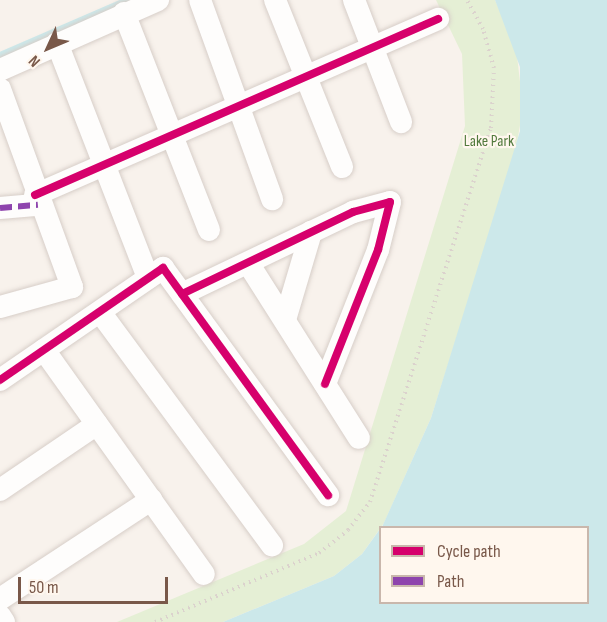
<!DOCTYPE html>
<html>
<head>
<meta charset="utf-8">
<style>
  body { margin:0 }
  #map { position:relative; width:607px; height:622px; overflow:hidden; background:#f8f2ec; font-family:"Sofia Sans Condensed",sans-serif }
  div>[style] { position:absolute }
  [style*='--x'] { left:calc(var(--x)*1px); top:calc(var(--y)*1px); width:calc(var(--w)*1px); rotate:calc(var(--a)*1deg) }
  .green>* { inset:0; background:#e5efd5 }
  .water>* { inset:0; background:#cce8ea }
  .stream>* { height:6px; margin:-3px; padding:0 3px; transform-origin:3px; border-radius:3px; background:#cce8ea }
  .path>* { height:4px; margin-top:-2px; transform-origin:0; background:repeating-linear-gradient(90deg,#dbd2cd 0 1.5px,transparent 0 6px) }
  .roads { filter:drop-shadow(0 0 2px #d7cec8) drop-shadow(0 0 2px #d7cec8) }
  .minor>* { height:22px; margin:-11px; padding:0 11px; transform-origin:11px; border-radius:11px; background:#fefdfc }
  .quiet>* { height:6px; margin-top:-3px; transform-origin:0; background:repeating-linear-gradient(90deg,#8e44ad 0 12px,transparent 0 18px) }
  .cycleway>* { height:8px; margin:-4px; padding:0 4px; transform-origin:4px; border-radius:4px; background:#d6006c }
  span { translate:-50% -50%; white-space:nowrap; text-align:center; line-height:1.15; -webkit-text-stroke:4.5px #fff7ee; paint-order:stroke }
  .park-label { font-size:16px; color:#527a3d }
  .legend { position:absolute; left:379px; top:526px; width:210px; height:78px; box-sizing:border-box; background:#fff7ee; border:2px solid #c9b7ac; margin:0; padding:8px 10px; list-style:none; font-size:18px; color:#795849 }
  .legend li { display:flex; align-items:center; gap:12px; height:30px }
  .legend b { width:30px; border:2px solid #c9b7ac }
  .north { position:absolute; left:18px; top:18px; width:60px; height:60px; -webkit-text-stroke:4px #fff7ee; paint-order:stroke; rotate:226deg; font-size:16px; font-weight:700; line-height:24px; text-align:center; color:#795849 }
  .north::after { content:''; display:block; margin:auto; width:21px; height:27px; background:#795849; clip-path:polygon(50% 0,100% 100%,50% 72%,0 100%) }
  .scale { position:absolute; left:18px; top:577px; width:150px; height:27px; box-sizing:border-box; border:3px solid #795849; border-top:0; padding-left:8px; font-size:18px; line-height:21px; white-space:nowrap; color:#795849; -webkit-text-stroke:4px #fff7ee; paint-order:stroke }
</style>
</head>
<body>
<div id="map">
  <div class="green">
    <i style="clip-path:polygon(436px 0,495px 0,516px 47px,523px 108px,515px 154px,431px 418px,384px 523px,362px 554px,334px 576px,223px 622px,117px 622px,304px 544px,346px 511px,465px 126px,462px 54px)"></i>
  </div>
  <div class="water">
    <i style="clip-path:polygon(495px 0,607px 0,607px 622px,223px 622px,334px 576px,362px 554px,380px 529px,380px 602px,588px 602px,588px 528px,382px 527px,431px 418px,520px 131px,520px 67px)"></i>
  </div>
  <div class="stream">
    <i style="--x:0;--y:55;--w:138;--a:-23.4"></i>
  </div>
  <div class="path">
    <i style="--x:155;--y:622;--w:178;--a:-22.8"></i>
    <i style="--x:319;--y:553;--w:37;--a:-38"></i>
    <i style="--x:348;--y:530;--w:36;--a:-52"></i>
    <i style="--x:370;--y:502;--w:393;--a:-72.1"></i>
    <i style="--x:491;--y:128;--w:60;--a:-87.1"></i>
    <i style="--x:494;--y:68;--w:41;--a:-105.8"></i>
    <i style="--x:483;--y:29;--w:33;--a:-119"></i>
  </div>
  <div class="roads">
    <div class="minor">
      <i style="--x:200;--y:0;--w:212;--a:70.1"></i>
      <i style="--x:275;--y:0;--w:180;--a:68.1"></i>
      <i style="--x:354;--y:0;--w:131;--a:68.9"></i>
      <i style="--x:124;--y:13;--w:233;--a:68.6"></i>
      <i style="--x:57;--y:43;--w:252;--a:68.8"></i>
      <i style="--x:0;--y:70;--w:173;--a:-23.9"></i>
      <i style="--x:0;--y:89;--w:211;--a:70"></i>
      <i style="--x:72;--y:287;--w:75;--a:164.5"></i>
      <i style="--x:35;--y:195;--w:440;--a:-23.6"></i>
      <i style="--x:0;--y:208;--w:38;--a:-5"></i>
      <i style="--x:248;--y:263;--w:207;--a:57.6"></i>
      <i style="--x:182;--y:294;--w:190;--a:-25.6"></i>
      <i style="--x:353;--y:212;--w:38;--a:-15"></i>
      <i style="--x:390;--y:202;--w:49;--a:104"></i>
      <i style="--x:378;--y:250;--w:144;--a:111.6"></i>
      <i style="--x:100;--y:312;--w:290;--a:53.6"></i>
      <i style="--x:285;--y:320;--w:92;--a:-73.5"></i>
      <i style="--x:44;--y:350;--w:275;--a:54.5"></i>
      <i style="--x:0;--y:380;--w:198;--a:-34.5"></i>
      <i style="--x:163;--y:268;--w:281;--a:54"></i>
      <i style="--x:0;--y:490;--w:117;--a:-34.2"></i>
      <i style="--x:0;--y:599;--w:181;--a:-33.3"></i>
      <i style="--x:0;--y:616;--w:7;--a:56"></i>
    </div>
  </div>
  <div class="quiet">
    <i style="--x:0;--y:208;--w:38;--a:-5"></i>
  </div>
  <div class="cycleway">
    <i style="--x:35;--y:195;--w:440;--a:-23.6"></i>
    <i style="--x:182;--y:294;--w:190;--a:-25.6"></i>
    <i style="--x:353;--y:212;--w:38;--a:-15"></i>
    <i style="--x:390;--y:202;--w:49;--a:104"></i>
    <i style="--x:378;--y:250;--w:144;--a:111.6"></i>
    <i style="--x:0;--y:380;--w:198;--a:-34.5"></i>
    <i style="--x:163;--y:268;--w:281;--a:54"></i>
  </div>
  <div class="park-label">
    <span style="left:489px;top:142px">Lake Park</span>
  </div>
  <ul class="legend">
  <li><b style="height:8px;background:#d6006c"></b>Cycle path</li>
  <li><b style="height:8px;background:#8e44ad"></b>Path</li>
  </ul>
  <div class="north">N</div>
  <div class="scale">50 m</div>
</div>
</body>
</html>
